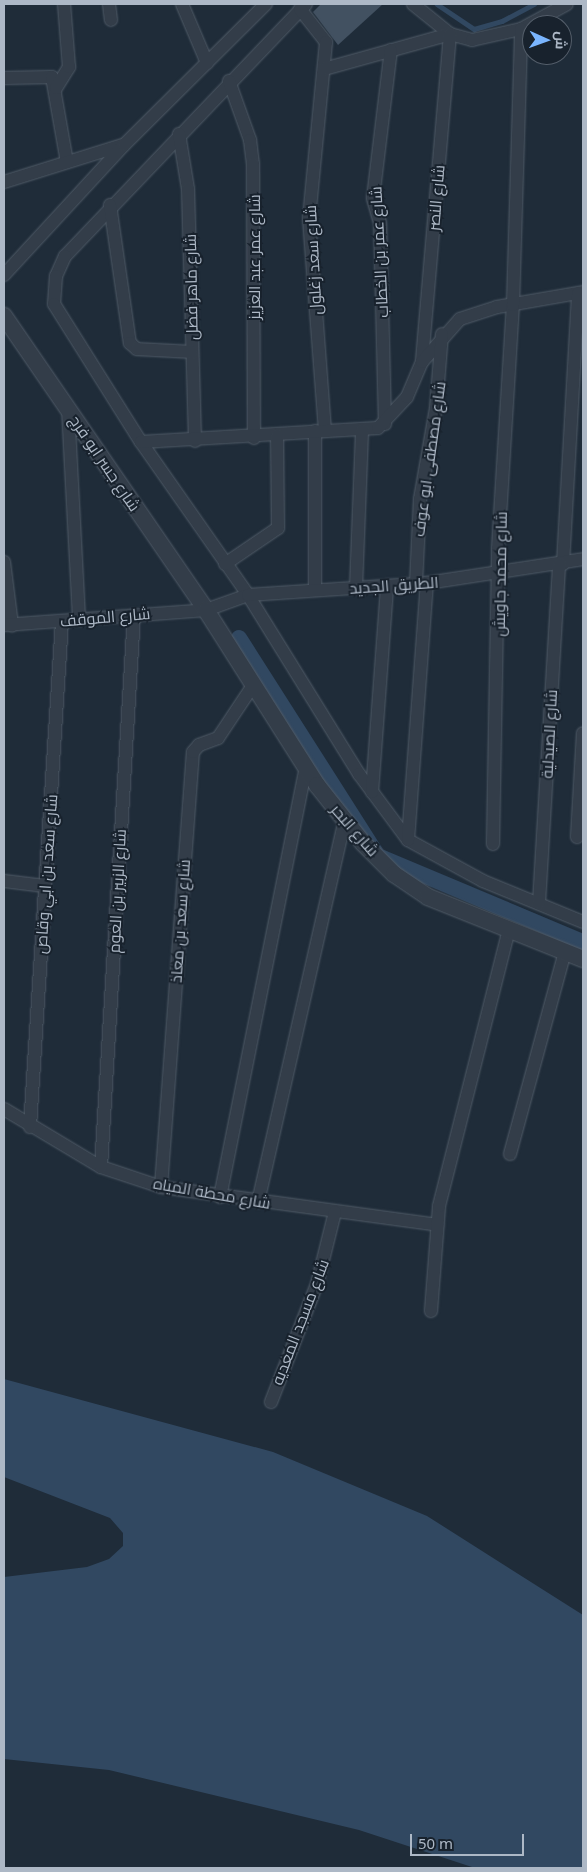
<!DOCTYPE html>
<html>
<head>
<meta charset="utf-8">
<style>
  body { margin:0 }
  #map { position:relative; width:587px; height:1872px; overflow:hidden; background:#1f2c39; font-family:"Noto Sans",Cairo,sans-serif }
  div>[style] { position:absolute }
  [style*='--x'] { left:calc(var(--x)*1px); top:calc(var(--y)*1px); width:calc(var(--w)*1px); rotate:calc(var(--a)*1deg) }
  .water>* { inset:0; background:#314861 }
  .stream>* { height:4.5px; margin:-2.25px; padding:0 2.25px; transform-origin:2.25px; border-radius:2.25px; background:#314861 }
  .canal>* { height:16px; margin:-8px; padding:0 8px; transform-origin:8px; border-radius:8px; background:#314861 }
  .building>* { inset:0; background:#425161 }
  .roads { filter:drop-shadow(0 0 1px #505b67) drop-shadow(0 0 1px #505b67) }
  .minor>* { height:12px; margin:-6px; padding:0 6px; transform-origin:6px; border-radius:6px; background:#333d49 }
  .tertiary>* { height:16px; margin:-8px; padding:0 8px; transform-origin:8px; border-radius:8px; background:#333d49 }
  span { translate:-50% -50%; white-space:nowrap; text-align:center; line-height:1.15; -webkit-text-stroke:4px #18222d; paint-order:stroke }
  .street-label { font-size:16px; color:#adb8c6 }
  .frame { position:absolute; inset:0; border:5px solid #adb8c6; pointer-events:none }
  .north { position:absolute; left:522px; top:15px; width:50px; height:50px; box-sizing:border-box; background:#18222d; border:1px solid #545e6a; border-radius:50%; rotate:92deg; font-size:14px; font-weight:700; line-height:20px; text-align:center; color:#adb8c6 }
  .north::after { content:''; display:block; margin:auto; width:18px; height:22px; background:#7ab5fe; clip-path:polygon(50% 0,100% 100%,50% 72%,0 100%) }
  .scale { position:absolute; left:410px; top:1834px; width:114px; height:22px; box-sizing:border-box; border:2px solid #adb8c6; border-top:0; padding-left:6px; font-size:15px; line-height:18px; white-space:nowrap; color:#adb8c6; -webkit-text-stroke:4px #18222d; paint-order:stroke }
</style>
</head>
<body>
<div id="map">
  <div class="water">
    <i style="clip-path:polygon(4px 1379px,273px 1452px,427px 1516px,583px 1615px,583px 1868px,475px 1868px,359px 1830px,109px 1770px,4px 1759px,4px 1577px,87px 1567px,109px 1559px,123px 1546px,123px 1533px,110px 1518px,4px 1477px)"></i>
  </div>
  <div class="stream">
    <i style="--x:437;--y:4;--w:45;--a:34"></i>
    <i style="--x:474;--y:29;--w:29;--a:-16"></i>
    <i style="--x:502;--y:21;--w:36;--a:-28"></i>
  </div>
  <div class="canal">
    <i style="--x:239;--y:638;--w:259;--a:57.5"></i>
    <i style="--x:378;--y:856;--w:222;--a:22.8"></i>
  </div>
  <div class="building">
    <i style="clip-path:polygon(321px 4px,383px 4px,338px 45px,313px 12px)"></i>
  </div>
  <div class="roads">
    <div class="minor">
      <i style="--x:109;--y:4;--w:16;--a:83"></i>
      <i style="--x:182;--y:4;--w:64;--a:67"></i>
      <i style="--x:306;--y:4;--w:349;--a:133.7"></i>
      <i style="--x:65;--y:256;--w:22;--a:114"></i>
      <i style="--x:56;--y:276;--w:28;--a:94"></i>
      <i style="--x:54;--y:304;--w:163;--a:57.8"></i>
      <i style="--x:141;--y:442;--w:187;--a:55"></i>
      <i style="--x:248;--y:595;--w:211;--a:58.2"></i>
      <i style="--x:359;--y:774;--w:82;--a:53.4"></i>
      <i style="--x:408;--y:840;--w:85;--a:28.7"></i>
      <i style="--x:483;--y:881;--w:108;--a:22.3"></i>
      <i style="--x:413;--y:4;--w:48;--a:39"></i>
      <i style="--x:450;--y:34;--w:23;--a:15"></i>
      <i style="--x:472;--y:40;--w:50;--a:-12.7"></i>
      <i style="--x:521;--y:29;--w:52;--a:-28.5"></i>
      <i style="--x:300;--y:9;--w:42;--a:51.8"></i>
      <i style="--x:326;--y:42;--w:177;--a:95.5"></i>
      <i style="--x:309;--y:218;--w:213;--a:85.7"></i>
      <i style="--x:324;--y:69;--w:131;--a:-15.5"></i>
      <i style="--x:450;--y:34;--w:329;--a:94.9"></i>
      <i style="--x:4;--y:78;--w:48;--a:-1.2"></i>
      <i style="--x:52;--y:77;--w:86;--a:80"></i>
      <i style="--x:229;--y:81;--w:63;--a:70.4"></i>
      <i style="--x:250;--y:140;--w:24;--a:83"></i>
      <i style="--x:253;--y:164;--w:274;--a:89.8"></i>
      <i style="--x:56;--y:88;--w:25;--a:-58"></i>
      <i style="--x:69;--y:67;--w:63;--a:-94.5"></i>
      <i style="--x:179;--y:134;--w:56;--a:80.7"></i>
      <i style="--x:188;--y:189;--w:252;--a:88.4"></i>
      <i style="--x:4;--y:182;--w:125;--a:-17.3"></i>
      <i style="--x:110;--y:205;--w:139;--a:81.8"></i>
      <i style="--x:130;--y:343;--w:9;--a:41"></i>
      <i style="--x:137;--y:349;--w:55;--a:3.1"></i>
      <i style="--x:4;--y:275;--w:177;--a:-47.3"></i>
      <i style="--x:124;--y:145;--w:200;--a:-44.8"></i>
      <i style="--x:68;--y:408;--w:212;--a:87"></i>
      <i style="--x:385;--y:424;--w:201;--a:-91.4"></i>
      <i style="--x:380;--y:223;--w:26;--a:-106"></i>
      <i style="--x:373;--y:198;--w:149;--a:-83.1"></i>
      <i style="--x:315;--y:431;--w:159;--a:90"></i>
      <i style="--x:141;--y:442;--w:237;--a:-3.4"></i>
      <i style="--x:378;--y:428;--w:42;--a:-46.9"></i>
      <i style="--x:407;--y:397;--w:38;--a:-67"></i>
      <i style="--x:422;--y:362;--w:57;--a:-48.5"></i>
      <i style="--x:460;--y:319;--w:39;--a:-18"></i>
      <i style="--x:497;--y:307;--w:87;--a:-9.9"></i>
      <i style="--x:4;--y:562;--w:64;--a:82.8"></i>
      <i style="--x:225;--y:564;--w:64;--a:-34.2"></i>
      <i style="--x:278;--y:528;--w:93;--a:-90.6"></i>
      <i style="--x:563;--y:564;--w:271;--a:-86.8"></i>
      <i style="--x:416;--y:584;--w:85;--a:-87.3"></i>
      <i style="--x:420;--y:499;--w:92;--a:-80"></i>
      <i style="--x:436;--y:408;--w:74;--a:-85.4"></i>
      <i style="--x:356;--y:588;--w:158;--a:-87.8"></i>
      <i style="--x:4;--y:625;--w:203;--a:-4.2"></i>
      <i style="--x:206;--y:610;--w:45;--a:-19.7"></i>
      <i style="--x:248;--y:595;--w:179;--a:-3.8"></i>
      <i style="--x:427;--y:583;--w:158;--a:-8.7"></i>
      <i style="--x:372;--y:792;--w:207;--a:-85.8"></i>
      <i style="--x:577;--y:837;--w:104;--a:-86.7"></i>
      <i style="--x:408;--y:840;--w:258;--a:-85.8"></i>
      <i style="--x:493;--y:844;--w:295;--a:-89"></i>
      <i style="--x:498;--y:549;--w:244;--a:-86.5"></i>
      <i style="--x:513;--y:305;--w:276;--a:-88.3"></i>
      <i style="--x:4;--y:881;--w:41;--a:7"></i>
      <i style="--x:539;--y:903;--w:339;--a:-86.6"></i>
      <i style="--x:4;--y:1109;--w:113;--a:30.9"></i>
      <i style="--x:101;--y:1167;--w:63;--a:18.4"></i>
      <i style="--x:161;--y:1187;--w:279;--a:7.8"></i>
      <i style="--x:30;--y:1127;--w:507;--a:-86.38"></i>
      <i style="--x:510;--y:1154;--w:209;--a:-74.8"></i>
      <i style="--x:101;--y:1167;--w:553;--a:-86.58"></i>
      <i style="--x:161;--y:1187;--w:436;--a:-85.8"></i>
      <i style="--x:193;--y:752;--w:9;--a:-49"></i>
      <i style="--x:199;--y:745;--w:20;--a:-20"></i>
      <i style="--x:218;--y:738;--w:65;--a:-56.3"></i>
      <i style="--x:220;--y:1197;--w:438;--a:-78.7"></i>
      <i style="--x:258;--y:1202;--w:392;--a:-77.2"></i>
      <i style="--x:431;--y:1311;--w:105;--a:-85.6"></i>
      <i style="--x:439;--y:1206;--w:285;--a:-75.8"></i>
      <i style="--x:271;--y:1402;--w:127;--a:-68.7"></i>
      <i style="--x:317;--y:1284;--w:74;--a:-76"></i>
    </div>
    <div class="tertiary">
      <i style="--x:4;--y:316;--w:357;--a:55.5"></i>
      <i style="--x:206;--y:610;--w:207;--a:57.6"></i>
      <i style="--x:317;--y:785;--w:74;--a:51.6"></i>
      <i style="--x:363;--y:843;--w:44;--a:45"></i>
      <i style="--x:394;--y:874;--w:41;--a:34.1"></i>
      <i style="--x:428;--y:897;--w:167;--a:21.8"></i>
    </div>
  </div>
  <div class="street-label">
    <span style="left:436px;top:198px;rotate:-85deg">شارع النصر</span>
    <span style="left:379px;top:252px;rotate:-93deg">شارع عمر بن الخطاب</span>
    <span style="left:254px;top:257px;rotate:-90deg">شارع عمر عبد العزيز</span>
    <span style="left:313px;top:260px;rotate:-93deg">شارع سعد زغلول</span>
    <span style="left:191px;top:287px;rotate:-91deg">شارع ماهر فضل</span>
    <span style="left:429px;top:459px;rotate:-82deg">شارع مصطفى ابو عوف</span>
    <span style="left:105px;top:463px;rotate:56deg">شارع جسر ابو فرج</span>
    <span style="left:500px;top:574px;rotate:-89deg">شارع محمد جاويش</span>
    <span style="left:394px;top:585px;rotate:-4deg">الطريق الجديد</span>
    <span style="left:105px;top:617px;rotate:-5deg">شارع الموقف</span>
    <span style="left:549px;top:734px;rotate:-87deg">شارع الصيدلية</span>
    <span style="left:355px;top:830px;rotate:49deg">شارع البحر</span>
    <span style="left:46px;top:874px;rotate:-86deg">شارع سعد بن ابي وقاص</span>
    <span style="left:117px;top:891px;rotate:-87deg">شارع الزبير بن العوم</span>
    <span style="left:180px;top:921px;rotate:-86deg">شارع سعد بن معاذ</span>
    <span style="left:212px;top:1193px;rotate:10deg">شارع محطة المياه</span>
    <span style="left:300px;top:1322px;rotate:-69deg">شارع مسجد المعديه</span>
  </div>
  <div class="frame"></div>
  <div class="north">ش</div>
  <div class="scale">50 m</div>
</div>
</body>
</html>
